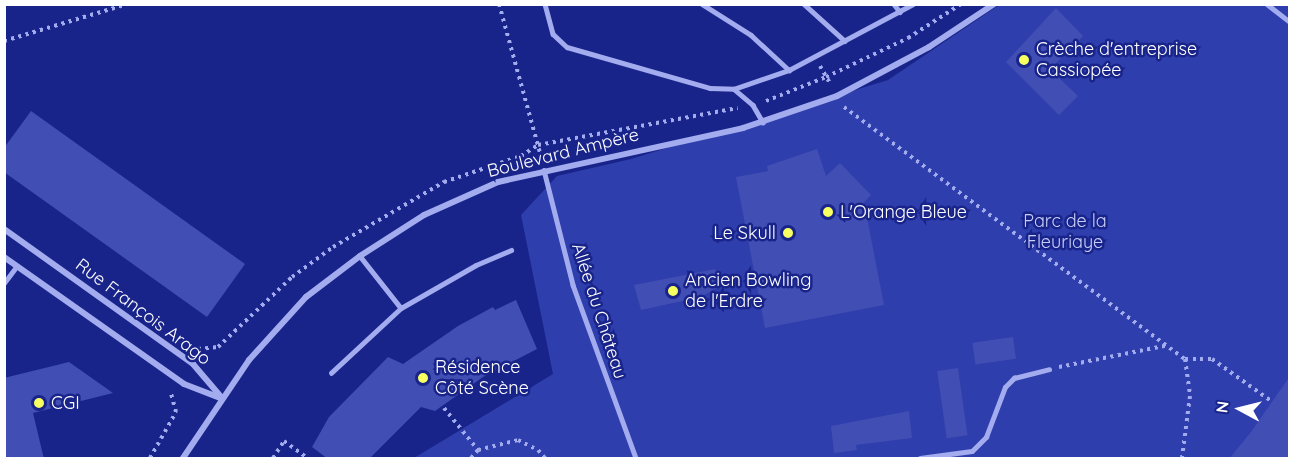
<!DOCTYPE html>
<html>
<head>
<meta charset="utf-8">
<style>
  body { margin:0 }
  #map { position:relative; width:1294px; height:463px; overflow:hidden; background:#19248b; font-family:Quicksand,sans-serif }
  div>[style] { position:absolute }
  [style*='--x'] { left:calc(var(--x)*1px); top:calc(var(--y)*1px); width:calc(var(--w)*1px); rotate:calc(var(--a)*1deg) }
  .green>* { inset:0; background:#2e3eac }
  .building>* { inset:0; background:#414eb4; transform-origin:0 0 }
  .path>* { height:4px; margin-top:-2px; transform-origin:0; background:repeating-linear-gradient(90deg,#a3acee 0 3px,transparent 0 7.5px) }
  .service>* { height:4.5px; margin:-2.25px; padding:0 2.25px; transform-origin:2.25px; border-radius:2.25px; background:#a3acee }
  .minor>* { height:6px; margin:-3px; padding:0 3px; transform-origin:3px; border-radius:3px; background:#a3acee }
  .dots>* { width:16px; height:16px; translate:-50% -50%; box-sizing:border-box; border:3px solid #19248b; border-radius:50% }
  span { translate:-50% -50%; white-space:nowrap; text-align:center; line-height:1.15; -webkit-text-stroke:5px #19248b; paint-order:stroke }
  .poi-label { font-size:18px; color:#fff }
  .left { translate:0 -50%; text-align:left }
  .right { translate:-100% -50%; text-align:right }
  .street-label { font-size:18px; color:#fff }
  .park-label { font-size:18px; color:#c9cffa }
  .frame { position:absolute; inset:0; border:6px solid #fff; pointer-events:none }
  .north { position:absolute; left:1210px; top:379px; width:60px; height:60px; -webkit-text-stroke:4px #19248b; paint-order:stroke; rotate:277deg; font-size:16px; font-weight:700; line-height:24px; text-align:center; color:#fff }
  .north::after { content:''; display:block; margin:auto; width:21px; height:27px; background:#fff; clip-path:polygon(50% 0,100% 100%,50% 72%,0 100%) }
</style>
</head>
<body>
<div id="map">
  <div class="green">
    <i style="clip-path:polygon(999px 5px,1289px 5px,1289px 458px,414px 458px,553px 374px,521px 215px,557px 176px,631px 159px,888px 80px)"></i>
  </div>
  <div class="building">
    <i style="clip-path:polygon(1056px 8px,1083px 36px,1050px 69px,1078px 96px,1059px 115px,1006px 62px)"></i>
    <i style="clip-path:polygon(31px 111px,245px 264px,207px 317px,4px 172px,4px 148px)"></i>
    <i style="clip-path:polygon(817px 149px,826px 176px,840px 163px,871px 195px,864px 202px,884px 305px,765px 328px,736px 177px,768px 171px,767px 166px)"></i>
    <i style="clip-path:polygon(715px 269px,721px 285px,701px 297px,641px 310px,634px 285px)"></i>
    <i style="clip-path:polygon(516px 300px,537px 349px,483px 377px,435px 411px,421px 407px,369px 459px,328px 459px,312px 447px,329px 417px,388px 357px,403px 364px,458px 326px,493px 307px,495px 310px)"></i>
    <i style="left:1013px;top:337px;width:22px;height:41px;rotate:82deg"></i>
    <i style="clip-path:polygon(69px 362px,113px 393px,33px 413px,44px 459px,4px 459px,4px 378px)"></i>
    <i style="left:958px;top:368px;width:68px;height:21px;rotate:82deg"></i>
    <i style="clip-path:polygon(1290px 376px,1290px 459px,1229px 459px,1251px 432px)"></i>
    <i style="clip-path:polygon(909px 411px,912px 438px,856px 445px,857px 450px,834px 453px,831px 426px)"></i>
  </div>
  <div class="path">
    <i style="--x:499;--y:4;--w:162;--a:74.6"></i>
    <i style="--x:4;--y:41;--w:128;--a:-16.7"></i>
    <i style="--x:820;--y:66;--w:22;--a:60"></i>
    <i style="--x:766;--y:101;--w:65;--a:-21.8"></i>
    <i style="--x:826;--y:77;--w:91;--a:-25.4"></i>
    <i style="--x:908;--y:38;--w:63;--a:-32.7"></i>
    <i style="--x:844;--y:107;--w:424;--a:36.5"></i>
    <i style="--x:1185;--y:359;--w:37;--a:82"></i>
    <i style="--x:1190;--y:396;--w:63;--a:97.4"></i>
    <i style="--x:198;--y:349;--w:20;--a:-6"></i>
    <i style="--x:218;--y:347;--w:102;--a:-43.4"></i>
    <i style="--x:292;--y:277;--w:51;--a:-36.2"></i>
    <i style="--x:333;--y:247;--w:129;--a:-30.4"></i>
    <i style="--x:444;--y:182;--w:81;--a:-18.7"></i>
    <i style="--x:521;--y:156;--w:20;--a:-33"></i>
    <i style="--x:538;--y:145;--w:203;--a:-10.5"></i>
    <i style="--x:1185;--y:359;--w:27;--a:0"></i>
    <i style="--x:1212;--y:359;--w:71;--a:35.3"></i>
    <i style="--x:1059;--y:367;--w:112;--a:-11.3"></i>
    <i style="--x:444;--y:408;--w:54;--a:51"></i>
    <i style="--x:150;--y:458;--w:53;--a:-60.5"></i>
    <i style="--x:176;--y:412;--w:20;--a:-105"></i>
    <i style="--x:273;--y:458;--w:20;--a:-57"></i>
    <i style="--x:284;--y:441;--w:29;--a:36"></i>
    <i style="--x:471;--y:458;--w:11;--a:-49"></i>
    <i style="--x:478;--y:450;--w:41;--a:-14"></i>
    <i style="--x:518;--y:440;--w:22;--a:27"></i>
    <i style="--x:538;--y:450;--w:11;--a:49"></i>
  </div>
  <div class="service">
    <i style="--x:545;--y:4;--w:31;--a:75"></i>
    <i style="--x:553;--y:34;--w:19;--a:43"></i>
    <i style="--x:567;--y:47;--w:149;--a:16"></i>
    <i style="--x:710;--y:88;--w:24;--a:2"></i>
    <i style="--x:734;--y:89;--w:58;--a:-19.1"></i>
    <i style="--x:789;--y:70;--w:140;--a:-28"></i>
    <i style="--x:702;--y:4;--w:58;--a:32.3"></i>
    <i style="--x:751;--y:35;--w:52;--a:42.6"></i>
    <i style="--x:804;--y:4;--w:55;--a:42.1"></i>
    <i style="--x:894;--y:4;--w:10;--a:53"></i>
    <i style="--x:1267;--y:4;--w:29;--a:38"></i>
    <i style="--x:734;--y:89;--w:25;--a:40"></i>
    <i style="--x:753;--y:105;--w:20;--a:60"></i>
    <i style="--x:544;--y:170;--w:119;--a:75.8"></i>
    <i style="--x:573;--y:285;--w:184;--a:70"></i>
    <i style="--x:360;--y:256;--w:66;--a:51.7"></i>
    <i style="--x:4;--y:283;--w:21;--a:-53"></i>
    <i style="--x:331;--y:373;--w:96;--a:-42.9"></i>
    <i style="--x:401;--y:308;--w:86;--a:-29.8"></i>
    <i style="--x:476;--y:265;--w:38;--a:-23"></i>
    <i style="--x:920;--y:458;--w:52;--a:-7.7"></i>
    <i style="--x:972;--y:451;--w:20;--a:-45"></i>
    <i style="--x:986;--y:437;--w:53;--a:-69.2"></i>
    <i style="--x:1005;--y:387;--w:13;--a:-45"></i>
    <i style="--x:1014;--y:378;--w:36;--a:-14"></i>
  </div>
  <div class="minor">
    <i style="--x:4;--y:229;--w:232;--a:35.5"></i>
    <i style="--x:193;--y:364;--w:45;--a:49.5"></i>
    <i style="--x:4;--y:257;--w:220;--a:35.2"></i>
    <i style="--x:184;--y:384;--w:40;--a:21"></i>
    <i style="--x:183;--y:458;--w:118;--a:-56"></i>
    <i style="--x:249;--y:360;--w:85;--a:-47.9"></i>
    <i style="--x:306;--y:297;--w:68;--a:-37.2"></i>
    <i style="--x:360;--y:256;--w:76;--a:-32.6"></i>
    <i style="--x:424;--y:215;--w:81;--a:-24"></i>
    <i style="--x:498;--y:182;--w:251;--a:-12.4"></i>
    <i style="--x:743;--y:128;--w:99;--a:-18.8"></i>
    <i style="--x:837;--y:96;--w:104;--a:-28"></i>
    <i style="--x:929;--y:47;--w:78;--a:-33.5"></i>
  </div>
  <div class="dots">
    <i style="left:1024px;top:60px;background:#f8ff60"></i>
    <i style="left:828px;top:212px;background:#f8ff60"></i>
    <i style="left:788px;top:233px;background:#f8ff60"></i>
    <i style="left:673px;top:291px;background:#f8ff60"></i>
    <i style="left:423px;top:378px;background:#f8ff60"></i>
    <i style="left:39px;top:403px;background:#f8ff60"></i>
  </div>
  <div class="poi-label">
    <span class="left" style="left:1036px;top:60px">Crèche d'entreprise<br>Cassiopée</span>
    <span class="left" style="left:840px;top:212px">L'Orange Bleue</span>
    <span class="right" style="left:776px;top:233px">Le Skull</span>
    <span class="left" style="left:685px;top:291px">Ancien Bowling<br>de l'Erdre</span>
    <span class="left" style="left:435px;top:378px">Résidence<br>Côté Scène</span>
    <span class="left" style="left:51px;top:403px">CGI</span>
  </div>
  <div class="street-label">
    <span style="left:563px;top:153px;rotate:-14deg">Boulevard Ampère</span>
    <span style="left:599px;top:311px;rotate:72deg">Allée du Château</span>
    <span style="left:143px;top:312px;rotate:37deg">Rue François Arago</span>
  </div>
  <div class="park-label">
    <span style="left:1065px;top:232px">Parc de la<br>Fleuriaye</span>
  </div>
  <div class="frame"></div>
  <div class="north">N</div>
</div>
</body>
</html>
